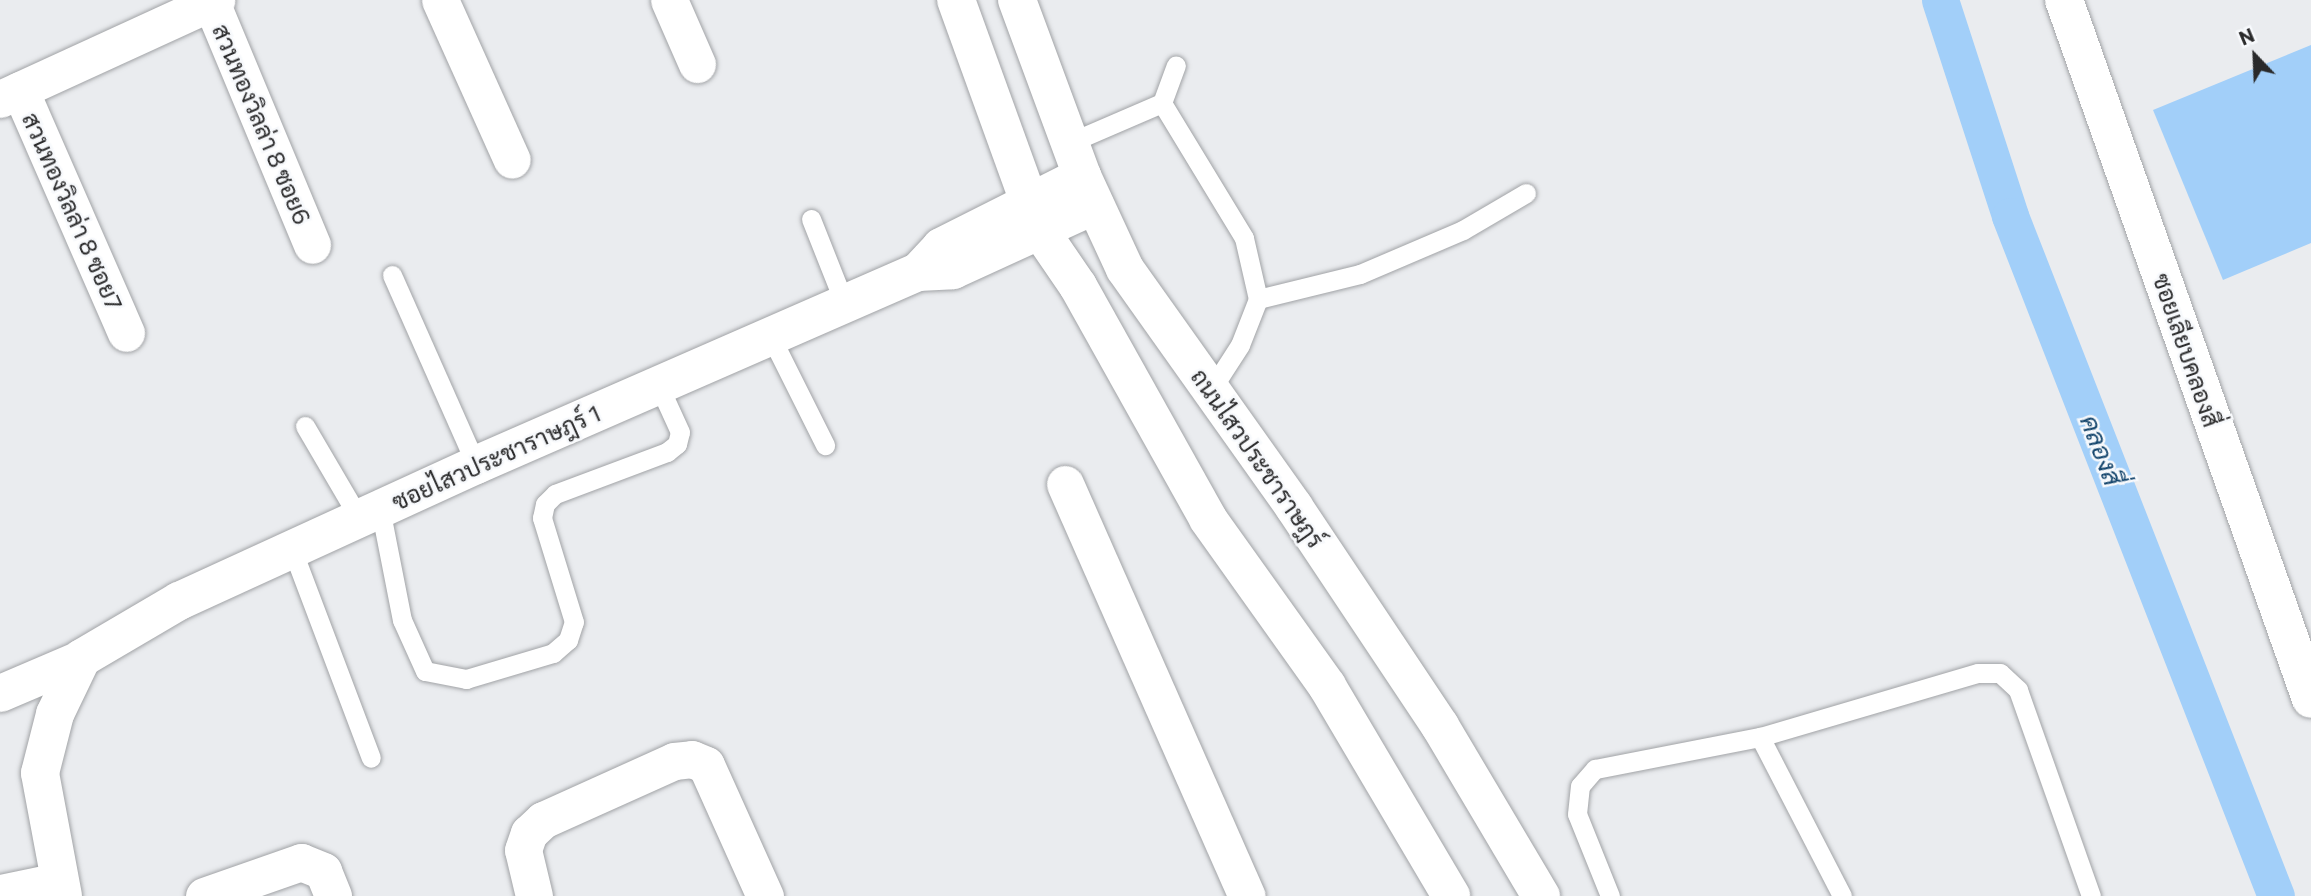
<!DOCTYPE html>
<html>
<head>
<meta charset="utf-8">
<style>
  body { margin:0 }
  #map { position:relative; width:2311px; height:896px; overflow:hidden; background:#eaecef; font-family:Commissioner,Sarabun,sans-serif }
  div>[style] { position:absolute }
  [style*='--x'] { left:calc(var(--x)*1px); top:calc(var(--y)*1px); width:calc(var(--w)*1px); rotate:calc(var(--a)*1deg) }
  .water>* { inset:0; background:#a2cff9 }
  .canal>* { height:37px; margin:-18.5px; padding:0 18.5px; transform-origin:18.5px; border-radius:18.5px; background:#a2cff9 }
  .roads { filter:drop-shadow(0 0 2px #a1a3a6) drop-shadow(0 0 2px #a1a3a6) }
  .lane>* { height:19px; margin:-9.5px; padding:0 9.5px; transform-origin:9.5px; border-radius:9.5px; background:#fff }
  .street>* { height:37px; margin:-18.5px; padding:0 18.5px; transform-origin:18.5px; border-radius:18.5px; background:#fff }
  .secondary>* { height:38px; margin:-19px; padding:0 19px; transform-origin:19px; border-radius:19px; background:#fff }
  span { translate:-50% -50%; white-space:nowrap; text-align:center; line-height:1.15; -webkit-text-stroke:5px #f7f9fc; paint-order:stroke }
  .street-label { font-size:24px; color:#2a2a2b }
  .water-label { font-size:26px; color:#15466d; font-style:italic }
  .north { position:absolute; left:2220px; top:21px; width:70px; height:70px; -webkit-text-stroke:5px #f7f9fc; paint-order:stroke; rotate:337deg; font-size:19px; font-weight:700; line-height:28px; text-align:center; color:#2a2a2b }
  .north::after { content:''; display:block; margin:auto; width:24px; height:32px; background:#2a2a2b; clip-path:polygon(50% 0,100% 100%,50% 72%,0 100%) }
</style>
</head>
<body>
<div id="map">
  <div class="water">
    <i style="clip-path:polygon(2311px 45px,2311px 243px,2223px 280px,2153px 110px)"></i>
  </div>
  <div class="canal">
    <i style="--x:1940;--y:0;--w:227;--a:72"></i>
    <i style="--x:2010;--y:216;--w:730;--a:68.64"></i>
  </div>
  <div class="roads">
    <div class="lane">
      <i style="--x:1162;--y:103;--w:158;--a:58.7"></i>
      <i style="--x:1244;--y:238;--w:63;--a:77.1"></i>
      <i style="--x:1258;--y:299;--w:49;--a:111.4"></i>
      <i style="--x:1240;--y:345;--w:54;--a:122.8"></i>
      <i style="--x:1069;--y:143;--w:101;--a:-23.3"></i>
      <i style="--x:1162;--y:103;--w:40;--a:-69.8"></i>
      <i style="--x:811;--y:219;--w:92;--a:68.4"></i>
      <i style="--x:392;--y:275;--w:208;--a:66.1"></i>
      <i style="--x:1258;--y:299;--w:105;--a:-13.8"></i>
      <i style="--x:1360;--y:274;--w:112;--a:-23.1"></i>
      <i style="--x:1463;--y:230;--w:73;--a:-30.4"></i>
      <i style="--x:771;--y:337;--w:121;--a:63.4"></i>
      <i style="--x:305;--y:426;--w:107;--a:59.6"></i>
      <i style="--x:380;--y:508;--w:114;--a:78.9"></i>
      <i style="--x:402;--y:620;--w:56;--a:65.7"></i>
      <i style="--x:425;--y:671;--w:42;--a:11"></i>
      <i style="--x:466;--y:679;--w:91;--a:-16.6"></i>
      <i style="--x:553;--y:653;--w:20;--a:-41"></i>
      <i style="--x:568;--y:640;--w:19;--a:-72"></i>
      <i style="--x:574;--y:622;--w:109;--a:-107.1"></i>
      <i style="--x:542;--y:518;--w:14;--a:-78"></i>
      <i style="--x:545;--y:504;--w:14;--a:-45"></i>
      <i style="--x:555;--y:494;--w:120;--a:-20.6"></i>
      <i style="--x:667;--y:452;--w:13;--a:-39"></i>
      <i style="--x:677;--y:444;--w:12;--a:-76"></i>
      <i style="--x:680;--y:432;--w:51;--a:-114.5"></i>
      <i style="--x:292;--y:549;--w:223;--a:69.3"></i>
      <i style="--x:1760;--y:737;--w:179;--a:62.7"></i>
      <i style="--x:1610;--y:896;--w:88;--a:-111.9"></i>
      <i style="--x:1577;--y:814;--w:28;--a:-84"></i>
      <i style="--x:1580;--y:786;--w:23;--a:-49"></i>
      <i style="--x:1595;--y:769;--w:168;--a:-11"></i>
      <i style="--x:1760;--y:737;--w:227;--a:-16.4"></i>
      <i style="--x:1978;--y:673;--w:22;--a:0"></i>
      <i style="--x:2000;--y:673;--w:25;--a:43"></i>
      <i style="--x:2018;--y:690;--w:219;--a:70.5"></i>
    </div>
    <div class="street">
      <i style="--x:440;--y:0;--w:175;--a:65.8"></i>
      <i style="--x:669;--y:0;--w:70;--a:66.4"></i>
      <i style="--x:211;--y:2;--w:263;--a:67.4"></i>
      <i style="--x:20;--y:90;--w:265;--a:66.4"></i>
      <i style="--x:0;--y:99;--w:238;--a:-24.6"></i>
      <i style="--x:1065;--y:484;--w:450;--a:66.2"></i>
      <i style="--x:0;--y:693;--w:89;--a:-23.1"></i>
      <i style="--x:0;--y:893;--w:59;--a:-11.7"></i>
      <i style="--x:204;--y:896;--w:103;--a:-19.3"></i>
      <i style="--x:301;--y:862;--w:24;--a:22"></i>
      <i style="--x:323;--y:871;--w:27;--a:68"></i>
      <i style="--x:534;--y:896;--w:47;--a:-103.4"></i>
      <i style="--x:523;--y:850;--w:18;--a:-71"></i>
      <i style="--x:529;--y:833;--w:19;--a:-43"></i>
      <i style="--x:543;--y:820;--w:144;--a:-24.2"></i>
      <i style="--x:674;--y:761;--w:18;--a:-6"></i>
      <i style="--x:692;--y:759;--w:15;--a:23"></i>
      <i style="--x:706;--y:765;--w:144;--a:65.8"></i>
    </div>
    <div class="secondary">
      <i style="--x:956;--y:0;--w:244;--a:70.1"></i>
      <i style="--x:1039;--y:229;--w:69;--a:55.6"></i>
      <i style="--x:1078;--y:286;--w:267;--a:60.8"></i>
      <i style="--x:1208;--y:519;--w:205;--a:54.5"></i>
      <i style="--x:1327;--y:686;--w:244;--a:59.4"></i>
      <i style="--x:1017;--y:0;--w:188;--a:69.7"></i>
      <i style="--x:1082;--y:176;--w:102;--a:65.2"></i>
      <i style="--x:1125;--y:269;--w:292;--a:54.6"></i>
      <i style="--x:1294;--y:507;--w:263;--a:56.3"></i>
      <i style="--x:1440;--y:726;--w:198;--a:59.3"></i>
      <i style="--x:2064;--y:0;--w:741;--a:70.54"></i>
      <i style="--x:918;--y:272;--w:34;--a:-47"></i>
      <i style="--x:941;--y:247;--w:158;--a:-26.7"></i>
      <i style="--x:63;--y:896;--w:125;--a:-100.6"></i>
      <i style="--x:40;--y:773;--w:61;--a:-75.7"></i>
      <i style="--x:55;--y:714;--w:62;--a:-64.3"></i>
      <i style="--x:82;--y:658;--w:113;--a:-30.4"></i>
      <i style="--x:179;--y:601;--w:327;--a:-24.6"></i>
      <i style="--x:476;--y:465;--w:482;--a:-23.6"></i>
      <i style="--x:918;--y:272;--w:35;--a:-3"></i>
      <i style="--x:953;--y:270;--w:156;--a:-24.6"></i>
    </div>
  </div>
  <div class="street-label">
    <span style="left:262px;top:124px;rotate:67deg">สวนทองวิลล่า 8 ซอย6</span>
    <span style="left:73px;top:211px;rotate:66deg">สวนทองวิลล่า 8 ซอย7</span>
    <span style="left:2187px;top:350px;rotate:71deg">ซอยเลียบคลองสี่</span>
    <span style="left:496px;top:457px;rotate:-24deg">ซอยไสวประชาราษฎร์ 1</span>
    <span style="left:1258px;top:458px;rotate:55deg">ถนนไสวประชาราษฎร์</span>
  </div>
  <div class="water-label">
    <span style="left:2102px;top:450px;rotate:69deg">คลองสี่</span>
  </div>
  <div class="north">N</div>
</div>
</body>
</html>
